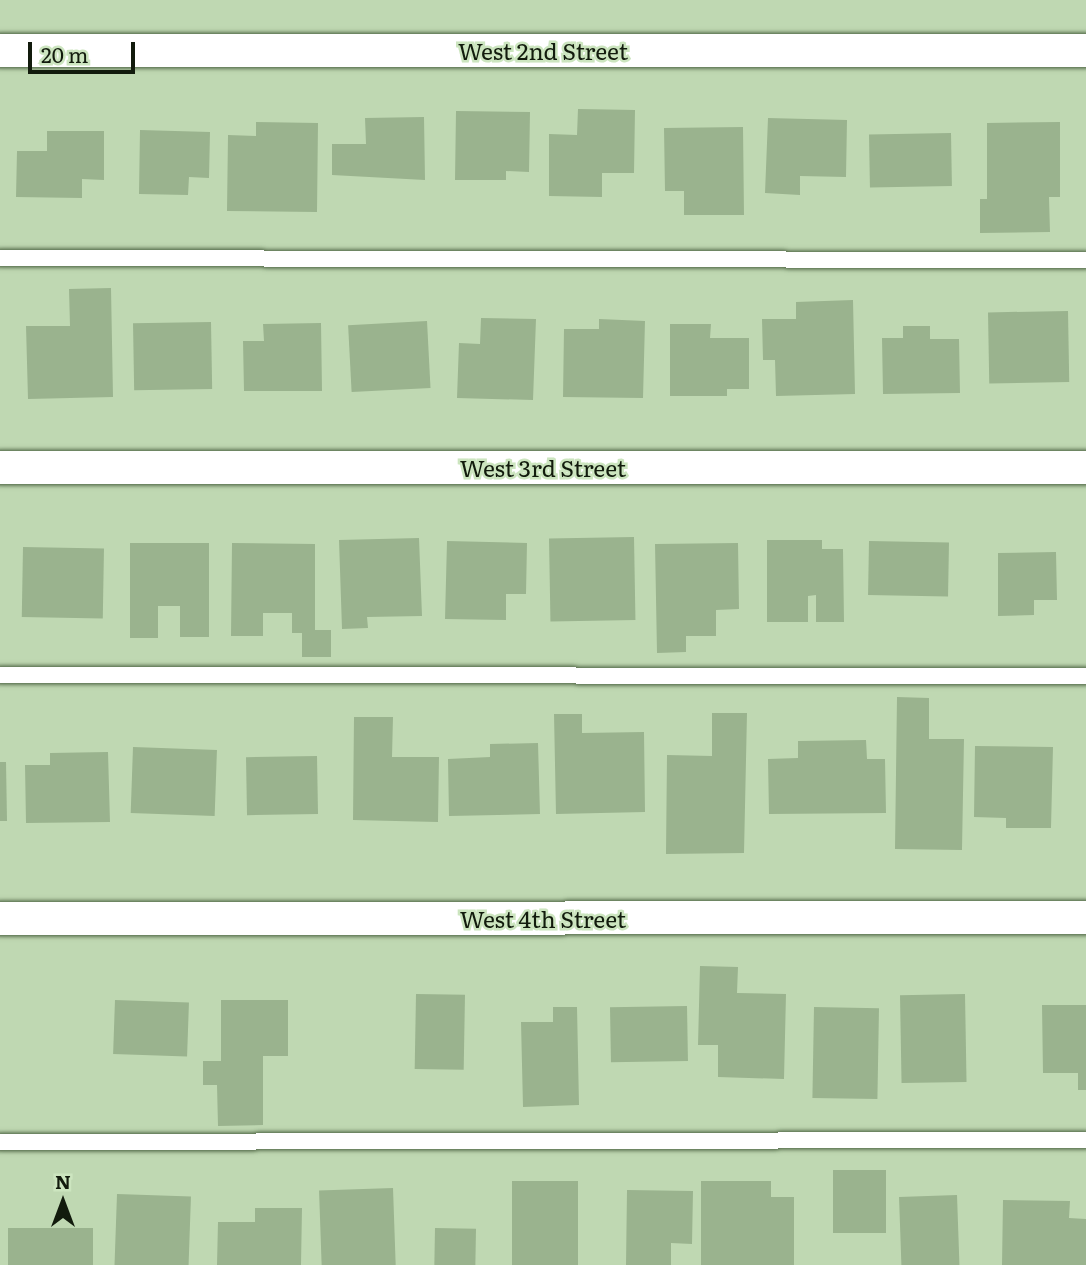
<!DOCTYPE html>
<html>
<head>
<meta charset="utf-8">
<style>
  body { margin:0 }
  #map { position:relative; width:1086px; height:1265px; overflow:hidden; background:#bfd8b2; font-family:Literata,serif }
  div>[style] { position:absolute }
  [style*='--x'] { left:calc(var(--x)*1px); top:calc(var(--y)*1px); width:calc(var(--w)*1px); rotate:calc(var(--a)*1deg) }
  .building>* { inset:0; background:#9ab38e; transform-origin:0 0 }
  .roads { filter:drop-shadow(0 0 2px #516746) drop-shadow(0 0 2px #516746) }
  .service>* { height:16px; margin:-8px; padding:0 8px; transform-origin:8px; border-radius:8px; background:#fff }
  .minor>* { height:33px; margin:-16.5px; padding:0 16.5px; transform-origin:16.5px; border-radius:16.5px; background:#fff }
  span { translate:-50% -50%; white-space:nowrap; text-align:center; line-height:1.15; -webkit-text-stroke:5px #cce5bf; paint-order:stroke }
  .street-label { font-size:23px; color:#121b0d }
  .north { position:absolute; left:28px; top:1167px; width:70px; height:70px; -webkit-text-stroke:5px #cce5bf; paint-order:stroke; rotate:0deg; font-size:19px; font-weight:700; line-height:28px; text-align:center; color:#121b0d }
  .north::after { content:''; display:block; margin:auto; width:24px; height:32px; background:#121b0d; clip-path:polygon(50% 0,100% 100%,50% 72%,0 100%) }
  .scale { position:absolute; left:28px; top:42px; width:107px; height:32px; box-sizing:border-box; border:4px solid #121b0d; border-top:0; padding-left:9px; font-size:21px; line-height:24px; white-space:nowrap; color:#121b0d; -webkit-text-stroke:5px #cce5bf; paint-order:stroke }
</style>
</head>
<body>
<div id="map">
  <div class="building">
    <i style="clip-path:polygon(578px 109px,635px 110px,634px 173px,602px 173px,602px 197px,549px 196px,549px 134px,577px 135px)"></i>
    <i style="clip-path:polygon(456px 111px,530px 112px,529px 172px,506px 171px,506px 180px,455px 180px)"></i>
    <i style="clip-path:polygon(424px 117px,425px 180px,332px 175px,332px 144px,366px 144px,365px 118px)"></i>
    <i style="clip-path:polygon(768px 118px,847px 120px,846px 177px,800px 176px,800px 195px,765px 193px)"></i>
    <i style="clip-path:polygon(256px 122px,318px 123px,317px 212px,227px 211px,228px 135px,256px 136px)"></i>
    <i style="clip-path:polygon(1060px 122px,1060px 197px,1049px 197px,1050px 232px,980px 233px,980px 199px,987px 199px,987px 123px)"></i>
    <i style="clip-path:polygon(743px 127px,744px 215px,684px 215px,684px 191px,665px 191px,664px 128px)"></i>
    <i style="clip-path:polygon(140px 130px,210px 132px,209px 178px,189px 177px,188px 195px,139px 194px)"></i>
    <i style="clip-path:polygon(47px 131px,104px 131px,104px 180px,82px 179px,82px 198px,16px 197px,17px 151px,47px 151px)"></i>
    <i style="left:951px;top:133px;width:53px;height:82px;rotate:89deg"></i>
    <i style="clip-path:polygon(111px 288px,113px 397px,28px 399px,26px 326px,70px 326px,69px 289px)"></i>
    <i style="clip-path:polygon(853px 300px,855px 394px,776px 396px,775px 360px,763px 360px,762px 319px,796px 319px,796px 302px)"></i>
    <i style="left:1068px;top:311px;width:71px;height:80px;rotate:89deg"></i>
    <i style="clip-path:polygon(481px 318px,536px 319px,533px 400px,457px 398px,459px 343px,480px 344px)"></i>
    <i style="clip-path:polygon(599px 319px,645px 321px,643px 398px,563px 397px,564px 329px,599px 329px)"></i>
    <i style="left:427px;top:321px;width:67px;height:79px;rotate:87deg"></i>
    <i style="left:211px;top:322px;width:67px;height:78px;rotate:89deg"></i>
    <i style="clip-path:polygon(321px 323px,322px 391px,244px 391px,243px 341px,264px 341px,263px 324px)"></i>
    <i style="clip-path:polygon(670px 324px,711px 324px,710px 338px,749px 338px,749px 389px,727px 389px,727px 396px,670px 396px)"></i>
    <i style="clip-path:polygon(903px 326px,930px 326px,930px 339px,959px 339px,960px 393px,883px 394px,882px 338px,903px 338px)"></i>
    <i style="left:634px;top:537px;width:83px;height:85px;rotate:89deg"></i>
    <i style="clip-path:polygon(419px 538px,422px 616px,367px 617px,368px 628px,342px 629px,339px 540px)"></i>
    <i style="clip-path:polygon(767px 540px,822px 540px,822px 549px,843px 549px,844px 622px,816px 622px,816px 595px,808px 596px,808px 622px,767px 622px)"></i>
    <i style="clip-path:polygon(447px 541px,527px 543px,526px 594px,506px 594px,506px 620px,445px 619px)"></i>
    <i style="left:869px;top:541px;width:80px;height:54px;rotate:1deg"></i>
    <i style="clip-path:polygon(130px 543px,209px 543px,209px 637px,180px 637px,180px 606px,158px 606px,158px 638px,130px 638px)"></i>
    <i style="clip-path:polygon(232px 543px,315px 544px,315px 630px,331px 630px,331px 657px,302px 657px,302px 633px,292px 633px,292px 613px,263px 613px,263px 636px,231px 636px)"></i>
    <i style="clip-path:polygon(738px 543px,739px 609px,716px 610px,716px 636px,686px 636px,686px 652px,657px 653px,655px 544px)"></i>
    <i style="left:23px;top:547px;width:81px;height:70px;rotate:1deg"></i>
    <i style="clip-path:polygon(1056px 552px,1057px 600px,1034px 600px,1034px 615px,998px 616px,998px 553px)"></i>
    <i style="clip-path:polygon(897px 697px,929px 698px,929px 739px,964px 739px,962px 850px,895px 849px)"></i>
    <i style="clip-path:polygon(712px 713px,747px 713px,744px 853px,666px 854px,667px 755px,712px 756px)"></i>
    <i style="clip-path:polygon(554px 714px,582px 714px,582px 733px,644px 732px,645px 812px,556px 814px)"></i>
    <i style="clip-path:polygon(354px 717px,393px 717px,392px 757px,439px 757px,438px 822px,353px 820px)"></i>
    <i style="clip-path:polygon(866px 740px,867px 759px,885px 759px,886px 813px,769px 814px,768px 759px,798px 758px,798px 741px)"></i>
    <i style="clip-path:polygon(538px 743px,540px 814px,449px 816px,448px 759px,490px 757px,490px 744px)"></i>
    <i style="clip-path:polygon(975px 746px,1053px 747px,1051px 828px,1006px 828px,1006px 818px,974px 817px)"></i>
    <i style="left:133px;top:747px;width:84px;height:66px;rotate:2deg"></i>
    <i style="clip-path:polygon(108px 752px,110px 822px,26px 823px,25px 765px,50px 765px,50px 753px)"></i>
    <i style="left:317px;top:756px;width:58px;height:71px;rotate:89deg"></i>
    <i style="clip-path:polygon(0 762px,6px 762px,7px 821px,0 821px)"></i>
    <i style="clip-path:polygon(700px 966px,738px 967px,737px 993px,786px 994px,784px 1079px,718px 1077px,718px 1045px,698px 1045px)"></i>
    <i style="left:416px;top:994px;width:49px;height:75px;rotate:1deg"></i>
    <i style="left:965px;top:994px;width:88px;height:65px;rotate:89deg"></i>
    <i style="left:115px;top:1000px;width:74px;height:54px;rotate:2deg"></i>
    <i style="clip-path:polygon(221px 1000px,288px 1000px,288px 1056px,263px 1056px,263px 1125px,218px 1126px,217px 1085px,203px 1085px,203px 1061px,221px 1061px)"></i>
    <i style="clip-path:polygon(1042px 1005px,1086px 1005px,1086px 1090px,1078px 1090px,1078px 1073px,1043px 1073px)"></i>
    <i style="left:687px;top:1006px;width:55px;height:77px;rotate:89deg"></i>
    <i style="clip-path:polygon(553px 1007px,577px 1007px,579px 1105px,523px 1107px,521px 1022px,553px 1022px)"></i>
    <i style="left:814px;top:1007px;width:65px;height:91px;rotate:1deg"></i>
    <i style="left:833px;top:1170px;width:53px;height:63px"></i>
    <i style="left:512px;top:1181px;width:66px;height:84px"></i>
    <i style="clip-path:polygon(701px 1181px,771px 1181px,771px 1197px,794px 1197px,794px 1265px,701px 1265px)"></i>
    <i style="left:393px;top:1188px;width:77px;height:74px;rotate:88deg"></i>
    <i style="clip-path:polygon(627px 1190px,693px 1191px,692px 1244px,671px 1243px,671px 1265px,626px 1265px)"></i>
    <i style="left:117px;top:1194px;width:74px;height:71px;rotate:2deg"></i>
    <i style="left:957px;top:1195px;width:70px;height:58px;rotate:88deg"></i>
    <i style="clip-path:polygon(1003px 1200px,1070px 1201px,1069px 1218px,1086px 1219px,1086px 1265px,1002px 1265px)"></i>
    <i style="clip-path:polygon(255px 1208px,302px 1208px,301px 1265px,217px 1265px,218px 1222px,255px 1222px)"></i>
    <i style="left:93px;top:1228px;width:37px;height:85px;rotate:90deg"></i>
    <i style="left:435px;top:1228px;width:41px;height:37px;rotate:1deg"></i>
  </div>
  <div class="roads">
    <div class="service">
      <i style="--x:0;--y:258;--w:1086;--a:0.11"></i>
      <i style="--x:0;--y:675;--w:1086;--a:0.05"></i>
      <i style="--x:0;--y:1142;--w:1086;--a:-0.11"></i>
    </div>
    <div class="minor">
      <i style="--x:0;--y:50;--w:1086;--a:0"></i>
      <i style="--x:0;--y:467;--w:1086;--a:0"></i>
      <i style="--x:0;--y:918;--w:1086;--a:-0.05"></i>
    </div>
  </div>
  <div class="street-label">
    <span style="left:543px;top:50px">West 2nd Street</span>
    <span style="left:543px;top:467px">West 3rd Street</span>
    <span style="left:543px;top:918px">West 4th Street</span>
  </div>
  <div class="north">N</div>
  <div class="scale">20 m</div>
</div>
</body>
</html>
